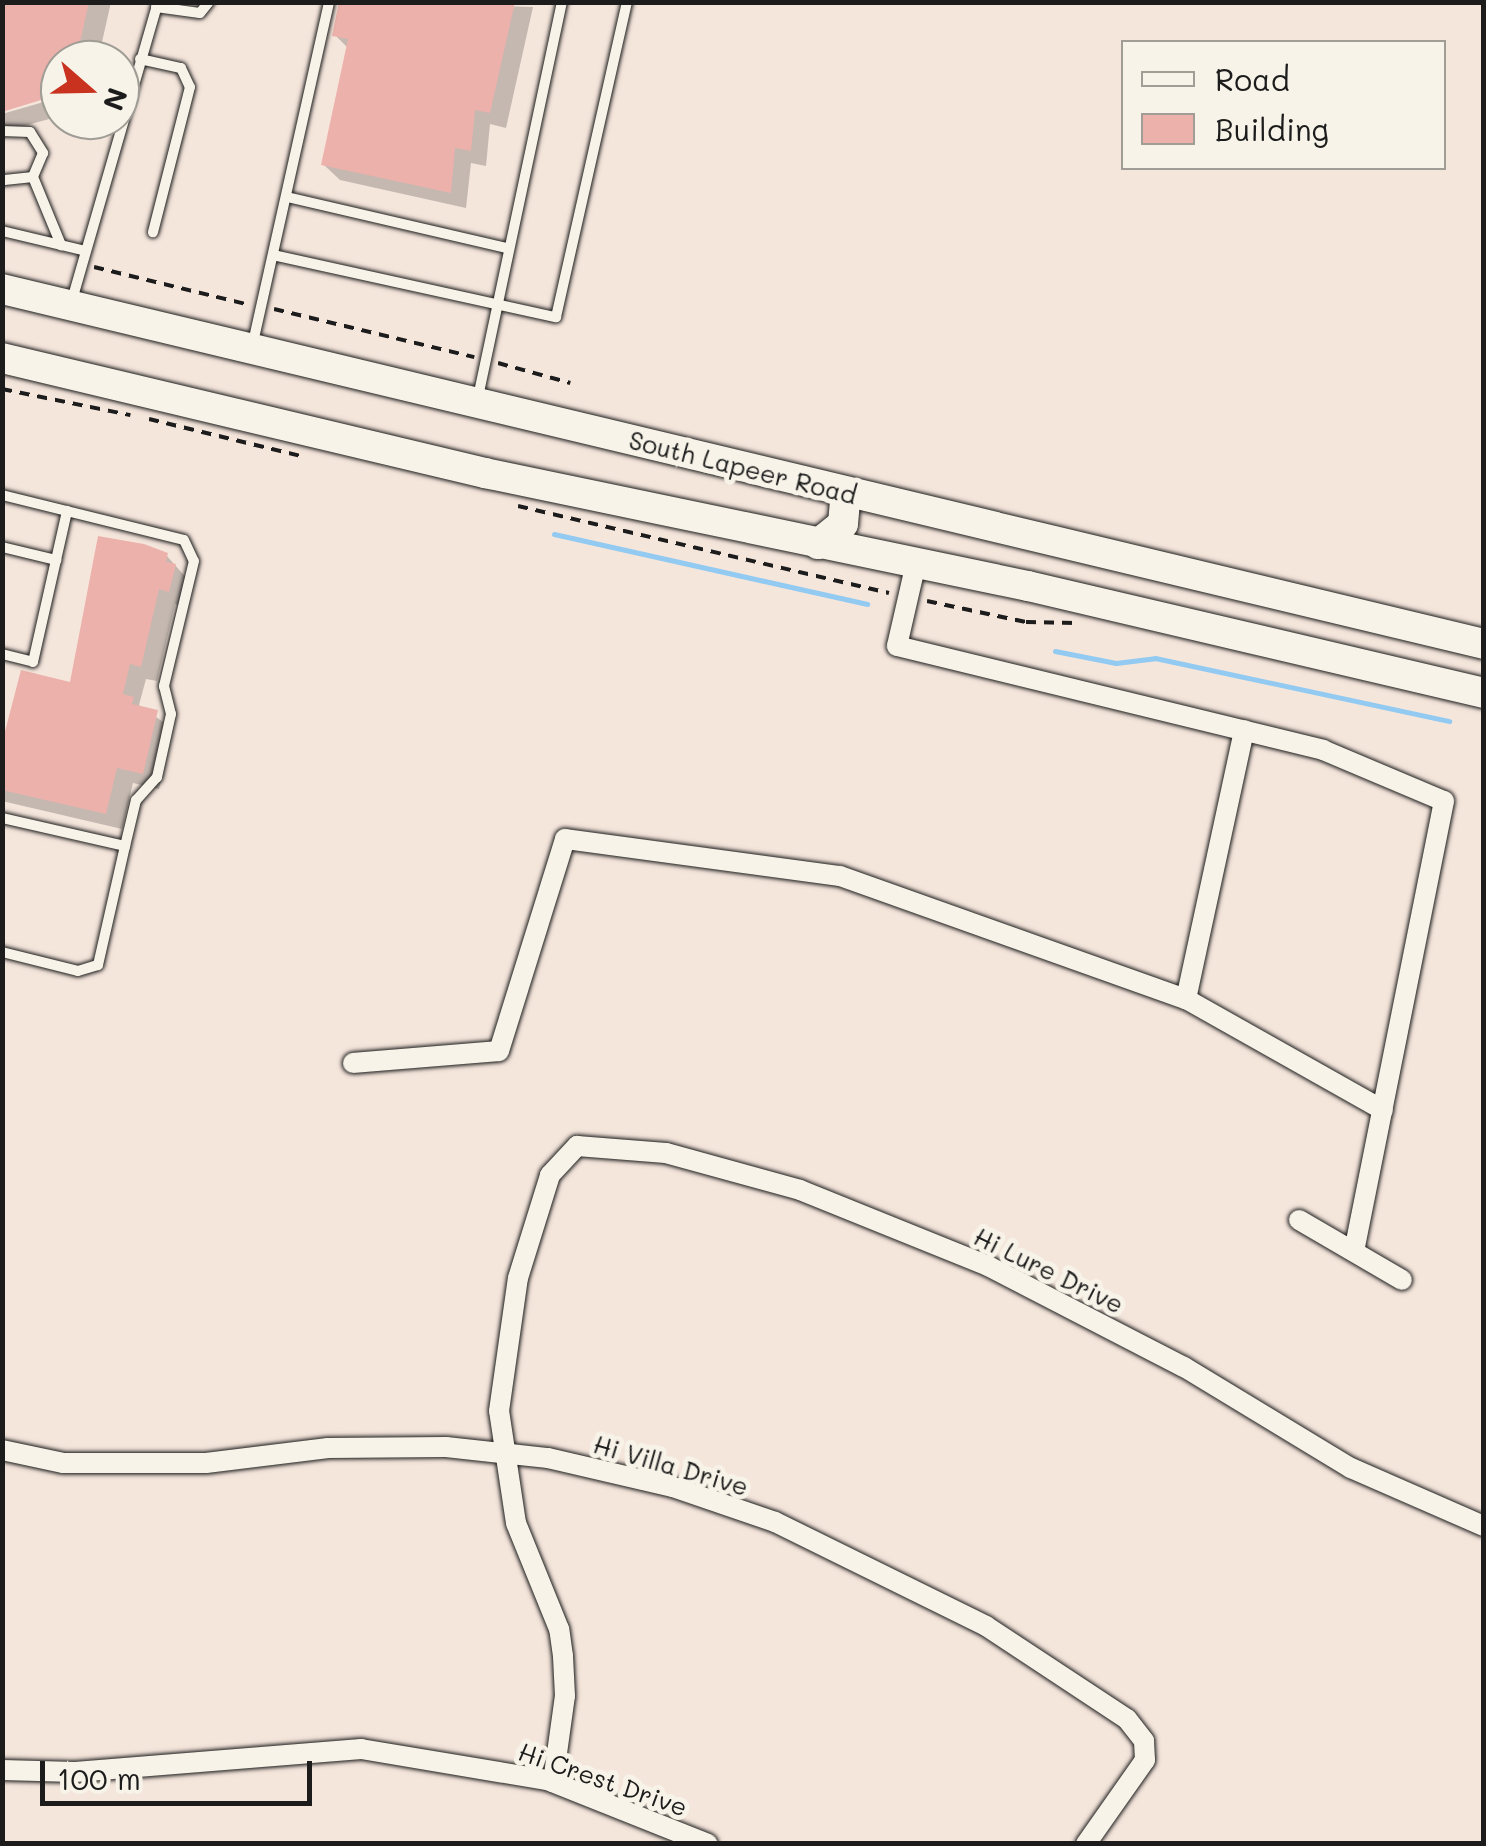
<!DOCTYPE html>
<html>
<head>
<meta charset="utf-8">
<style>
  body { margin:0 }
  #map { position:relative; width:1486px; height:1846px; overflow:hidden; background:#f5e6dc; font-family:Mali,sans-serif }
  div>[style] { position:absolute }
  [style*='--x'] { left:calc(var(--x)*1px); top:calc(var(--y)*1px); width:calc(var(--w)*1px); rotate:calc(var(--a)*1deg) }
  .shadow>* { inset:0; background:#0003 }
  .stream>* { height:5px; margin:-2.5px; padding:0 2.5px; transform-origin:2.5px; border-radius:2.5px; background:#92caf1 }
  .building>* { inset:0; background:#edb1ab }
  .path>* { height:4px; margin-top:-2px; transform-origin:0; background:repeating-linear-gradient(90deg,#1c1c1c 0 10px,transparent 0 18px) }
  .roads { filter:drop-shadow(0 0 2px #1c1c1c) drop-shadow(0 0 2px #1c1c1c) }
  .lane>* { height:10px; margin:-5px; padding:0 5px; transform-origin:5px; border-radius:5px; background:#f7f3e8 }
  .street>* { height:20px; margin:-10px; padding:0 10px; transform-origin:10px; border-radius:10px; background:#f7f3e8 }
  .primary>* { height:30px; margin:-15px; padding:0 15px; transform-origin:15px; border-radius:15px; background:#f7f3e8 }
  span { translate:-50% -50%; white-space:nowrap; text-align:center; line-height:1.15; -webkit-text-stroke:10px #f7f3e8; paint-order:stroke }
  .street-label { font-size:25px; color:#1c1c1c }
  .frame { position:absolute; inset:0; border:5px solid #1c1c1c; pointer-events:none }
  .legend { position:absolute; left:1121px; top:40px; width:325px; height:130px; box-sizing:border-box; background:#f7f3e8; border:2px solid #9f9d96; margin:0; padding:12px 18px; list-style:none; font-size:30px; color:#1c1c1c }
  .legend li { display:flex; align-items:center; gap:20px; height:50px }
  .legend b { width:50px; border:2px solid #9f9d96 }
  .north { position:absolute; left:40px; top:40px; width:100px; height:100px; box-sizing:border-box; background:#f7f3e8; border:2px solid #9f9d96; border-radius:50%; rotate:110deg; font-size:28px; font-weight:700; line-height:40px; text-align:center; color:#1c1c1c }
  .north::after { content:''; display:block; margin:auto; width:35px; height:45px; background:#c8321e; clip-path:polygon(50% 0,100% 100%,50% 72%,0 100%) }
  .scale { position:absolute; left:40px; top:1761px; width:272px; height:45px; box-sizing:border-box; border:5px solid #1c1c1c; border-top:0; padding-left:12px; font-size:30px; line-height:35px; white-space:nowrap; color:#1c1c1c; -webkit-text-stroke:8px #f7f3e8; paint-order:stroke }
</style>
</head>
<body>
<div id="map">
  <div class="shadow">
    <i style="clip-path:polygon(2px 2px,111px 2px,98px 60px,60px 60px,60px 116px,2px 132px,2px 114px,54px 99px)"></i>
    <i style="clip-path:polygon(342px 2px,533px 7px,506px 128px,490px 124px,486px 166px,471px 163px,466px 208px,340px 180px,323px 164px,349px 49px,335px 35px)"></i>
    <i style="clip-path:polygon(166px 555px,191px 583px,185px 607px,175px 604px,157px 681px,146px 679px,139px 705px,173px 729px,159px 789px,133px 783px,122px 829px,2px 801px,2px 745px,72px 685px)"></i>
  </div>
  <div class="stream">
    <i style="--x:554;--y:534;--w:321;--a:12.6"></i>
    <i style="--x:1055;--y:651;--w:62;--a:11.1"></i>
    <i style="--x:1116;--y:663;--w:39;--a:-7"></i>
    <i style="--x:1155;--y:658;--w:301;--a:12.1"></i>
  </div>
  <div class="building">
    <i style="clip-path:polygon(2px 2px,89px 2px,76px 60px,60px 60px,60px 105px,41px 100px,2px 112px)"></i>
    <i style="clip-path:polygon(339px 2px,515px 2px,490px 113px,475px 110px,471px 151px,455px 148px,451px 193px,321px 165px,348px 39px,332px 36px)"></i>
    <i style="clip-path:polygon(98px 536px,144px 544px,168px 553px,166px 562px,176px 564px,169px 592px,159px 589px,141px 667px,130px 664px,123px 694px,134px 697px,132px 704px,158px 710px,143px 774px,117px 768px,106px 814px,2px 790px,2px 743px,21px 670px,70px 682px)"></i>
  </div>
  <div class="path">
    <i style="--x:94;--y:267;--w:161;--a:13.7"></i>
    <i style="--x:274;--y:309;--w:206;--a:13.5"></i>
    <i style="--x:498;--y:363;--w:75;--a:15.5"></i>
    <i style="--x:2;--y:389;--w:131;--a:11.5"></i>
    <i style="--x:149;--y:419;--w:161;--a:13.7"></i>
    <i style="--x:518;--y:506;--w:381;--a:13.2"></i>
    <i style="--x:927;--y:601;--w:101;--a:12"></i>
    <i style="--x:1026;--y:622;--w:50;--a:1.1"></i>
  </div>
  <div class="roads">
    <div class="lane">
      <i style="--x:156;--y:7;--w:44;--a:7.8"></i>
      <i style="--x:200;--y:13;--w:14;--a:-51"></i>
      <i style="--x:140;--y:59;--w:42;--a:12.4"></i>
      <i style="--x:181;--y:68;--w:21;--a:65"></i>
      <i style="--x:190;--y:87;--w:150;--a:104.3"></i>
      <i style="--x:2;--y:131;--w:28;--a:2"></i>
      <i style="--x:30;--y:132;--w:25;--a:58"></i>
      <i style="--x:43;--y:153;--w:26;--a:113"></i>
      <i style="--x:33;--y:177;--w:31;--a:174"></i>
      <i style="--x:33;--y:177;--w:74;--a:67.6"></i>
      <i style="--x:287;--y:197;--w:226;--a:13.1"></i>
      <i style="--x:2;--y:231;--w:82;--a:13.4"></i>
      <i style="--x:273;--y:255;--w:290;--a:12.4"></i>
      <i style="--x:556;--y:317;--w:323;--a:-77.3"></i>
      <i style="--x:72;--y:300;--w:310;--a:-73.9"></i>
      <i style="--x:252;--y:347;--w:353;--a:-77.4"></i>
      <i style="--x:478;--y:397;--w:404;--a:-78"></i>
      <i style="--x:2;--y:495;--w:187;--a:13.9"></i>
      <i style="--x:184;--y:540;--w:23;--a:65"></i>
      <i style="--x:194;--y:561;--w:129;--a:103.5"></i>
      <i style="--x:164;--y:686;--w:29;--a:76"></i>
      <i style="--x:171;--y:714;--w:65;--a:102.5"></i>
      <i style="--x:157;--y:777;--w:31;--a:132"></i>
      <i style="--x:136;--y:800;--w:47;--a:103.4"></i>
      <i style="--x:125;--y:846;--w:126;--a:-167.2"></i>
      <i style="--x:2;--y:547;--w:56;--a:13.5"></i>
      <i style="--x:2;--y:654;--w:32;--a:14"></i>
      <i style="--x:33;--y:662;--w:155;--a:-77.3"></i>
      <i style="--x:2;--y:952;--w:78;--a:14"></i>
      <i style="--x:78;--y:971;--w:21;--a:-17"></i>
      <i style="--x:98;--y:965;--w:122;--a:-77.2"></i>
    </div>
    <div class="street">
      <i style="--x:916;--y:563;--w:85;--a:102.9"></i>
      <i style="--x:897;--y:646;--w:439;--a:13.7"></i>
      <i style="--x:1323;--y:750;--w:131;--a:22.9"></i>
      <i style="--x:1444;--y:801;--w:458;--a:101.3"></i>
      <i style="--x:1186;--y:999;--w:275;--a:-77.8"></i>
      <i style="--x:353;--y:1063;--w:146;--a:-4.7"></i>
      <i style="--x:499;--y:1051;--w:222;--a:-72.7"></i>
      <i style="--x:565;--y:839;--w:277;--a:7.7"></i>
      <i style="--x:840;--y:876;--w:367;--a:19.6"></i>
      <i style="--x:1186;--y:999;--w:226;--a:29.4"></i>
      <i style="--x:1299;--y:1220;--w:119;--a:30.2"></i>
      <i style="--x:2;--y:1450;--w:62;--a:12"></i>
      <i style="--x:63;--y:1463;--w:143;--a:0"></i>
      <i style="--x:206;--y:1463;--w:123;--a:-7"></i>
      <i style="--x:328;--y:1448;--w:118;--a:-0.5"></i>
      <i style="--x:446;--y:1447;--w:103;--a:6.2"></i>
      <i style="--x:548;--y:1458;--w:128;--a:13.1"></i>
      <i style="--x:673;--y:1487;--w:108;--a:18.9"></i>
      <i style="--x:775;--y:1522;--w:235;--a:26.2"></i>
      <i style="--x:986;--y:1626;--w:169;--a:33.4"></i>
      <i style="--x:1127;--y:1719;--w:28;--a:52"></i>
      <i style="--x:1144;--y:1741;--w:19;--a:87"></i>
      <i style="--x:1145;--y:1760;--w:103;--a:125.1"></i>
      <i style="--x:2;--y:1770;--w:73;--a:1.6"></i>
      <i style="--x:75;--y:1772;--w:287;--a:-4.6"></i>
      <i style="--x:361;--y:1749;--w:189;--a:9.5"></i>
      <i style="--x:547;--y:1780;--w:173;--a:21.7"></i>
      <i style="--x:553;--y:1782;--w:87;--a:-82.1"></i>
      <i style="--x:565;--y:1696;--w:40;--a:-92.9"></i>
      <i style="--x:563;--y:1656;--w:27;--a:-98"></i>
      <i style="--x:559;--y:1629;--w:114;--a:-112.1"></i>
      <i style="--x:516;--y:1523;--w:113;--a:-98.6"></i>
      <i style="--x:499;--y:1411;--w:134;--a:-81.9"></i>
      <i style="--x:518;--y:1278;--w:108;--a:-72.7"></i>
      <i style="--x:550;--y:1175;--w:40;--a:-47"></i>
      <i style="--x:577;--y:1146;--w:89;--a:4.5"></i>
      <i style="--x:666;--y:1153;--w:139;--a:15.4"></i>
      <i style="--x:800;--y:1190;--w:203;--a:22"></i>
      <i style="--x:988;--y:1266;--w:220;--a:27.3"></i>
      <i style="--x:1184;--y:1367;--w:195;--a:31.2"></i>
      <i style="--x:1351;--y:1468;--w:145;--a:23.6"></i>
    </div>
    <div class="primary">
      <i style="--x:2;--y:289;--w:1524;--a:13.47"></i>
      <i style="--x:2;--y:358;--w:497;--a:13.4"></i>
      <i style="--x:485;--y:473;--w:555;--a:11.76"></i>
      <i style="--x:1028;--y:586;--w:468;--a:13.2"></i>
      <i style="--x:818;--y:544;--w:32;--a:-39"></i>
      <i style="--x:843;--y:524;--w:32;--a:-85"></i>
    </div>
  </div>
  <div class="street-label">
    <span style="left:743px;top:467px;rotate:14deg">South Lapeer Road</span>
    <span style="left:1049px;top:1270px;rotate:26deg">Hi Lure Drive</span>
    <span style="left:671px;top:1465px;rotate:16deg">Hi Villa Drive</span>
    <span style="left:603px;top:1779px;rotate:19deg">Hi Crest Drive</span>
  </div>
  <div class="frame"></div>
  <ul class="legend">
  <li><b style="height:12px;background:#f7f3e8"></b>Road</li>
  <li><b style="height:28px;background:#edb1ab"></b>Building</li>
  </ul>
  <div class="north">N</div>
  <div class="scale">100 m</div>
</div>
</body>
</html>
